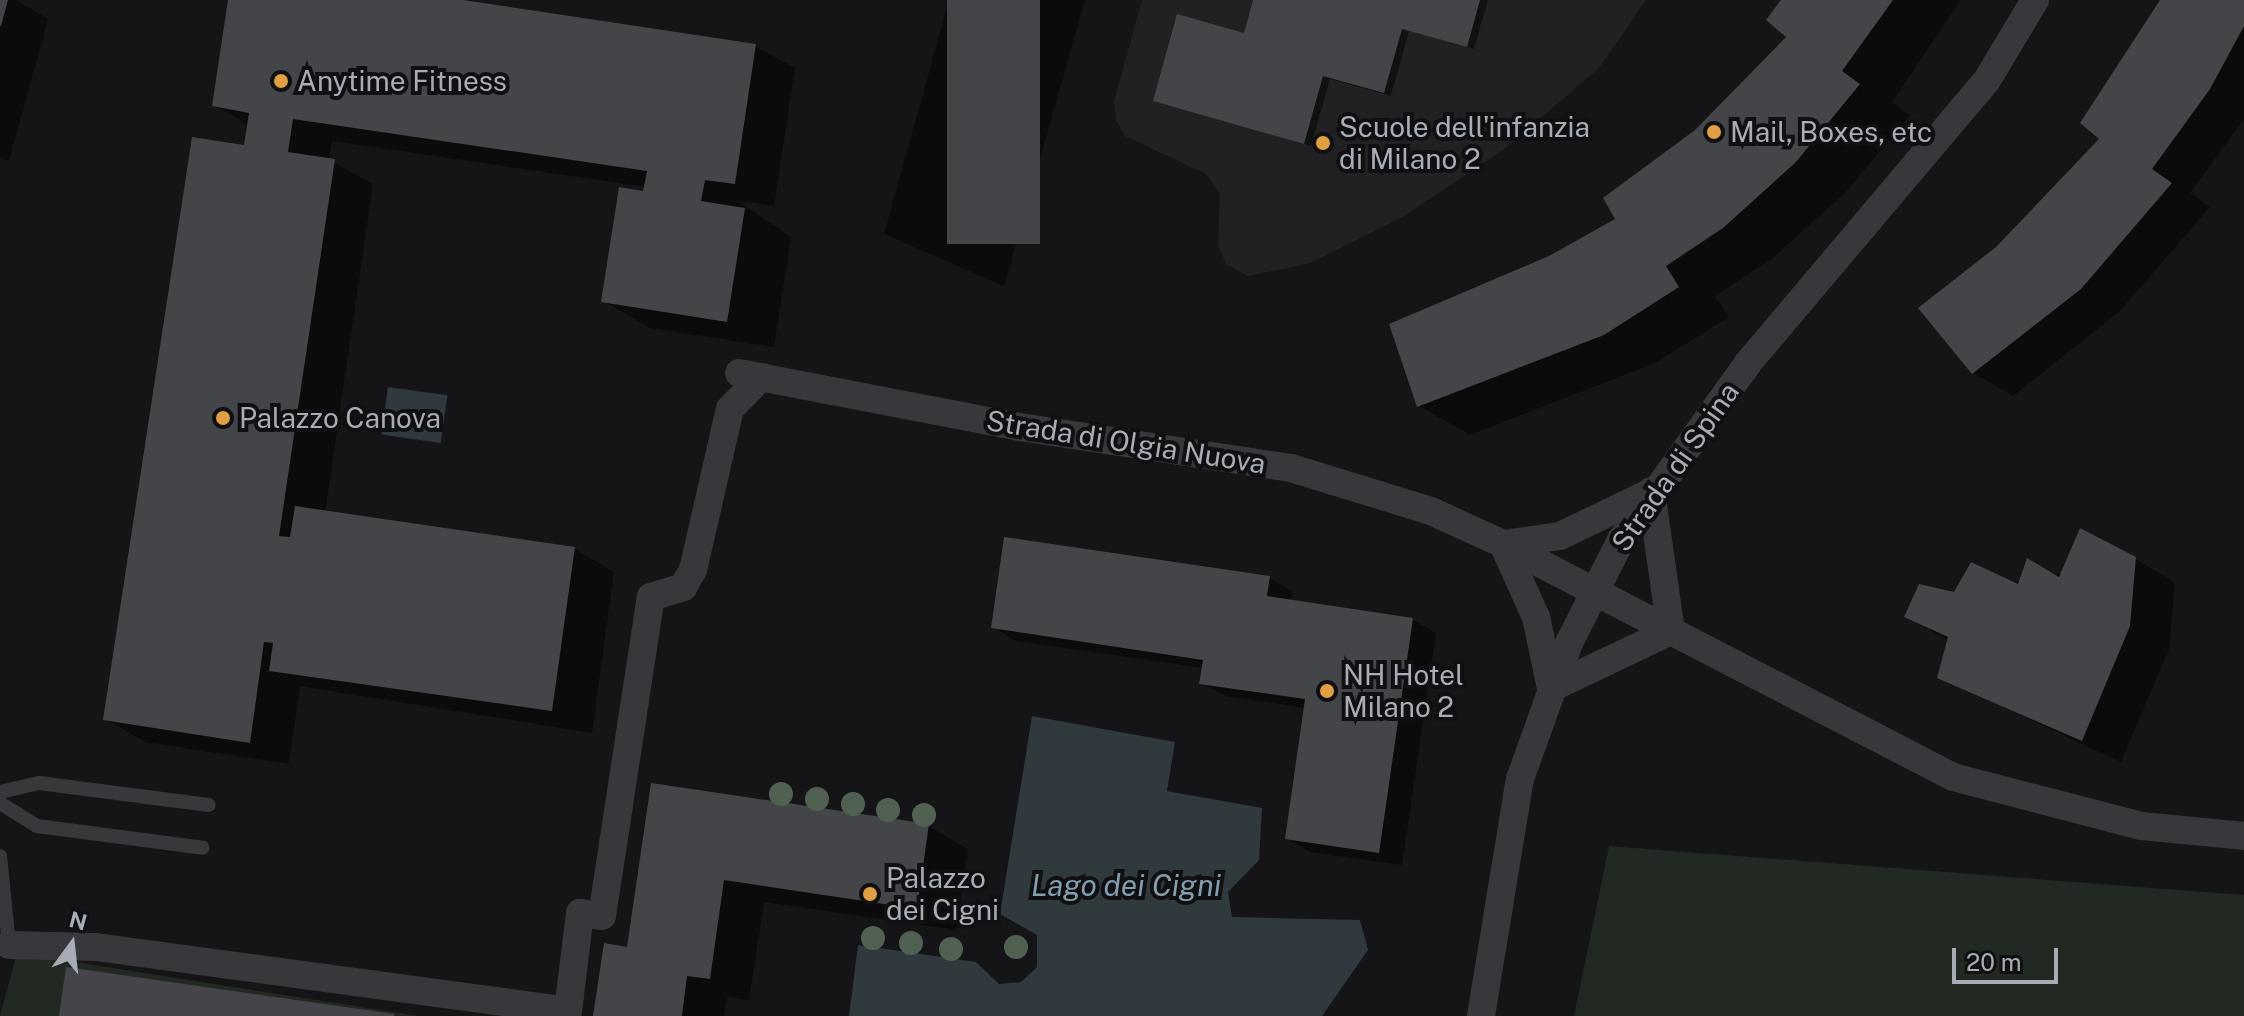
<!DOCTYPE html>
<html>
<head>
<meta charset="utf-8">
<style>
  body { margin:0 }
  #map { position:relative; width:2244px; height:1016px; overflow:hidden; background:#151517; font-family:"Public Sans",sans-serif }
  div>[style] { position:absolute }
  [style*='--x'] { left:calc(var(--x)*1px); top:calc(var(--y)*1px); width:calc(var(--w)*1px); rotate:calc(var(--a)*1deg) }
  .built>* { inset:0; background:#212123 }
  .green>* { inset:0; background:#222922 }
  .water>* { inset:0; background:#2f393e; transform-origin:0 0 }
  .shadow>* { inset:0; background:#0007 }
  .building>* { inset:0; background:#444549; transform-origin:0 0 }
  .lane>* { height:14px; margin:-7px; padding:0 7px; transform-origin:7px; border-radius:7px; background:#36383b }
  .street>* { height:28px; margin:-14px; padding:0 14px; transform-origin:14px; border-radius:14px; background:#36383b }
  .trees>* { width:24px; height:24px; margin:-12px; border-radius:50%; background:#506151 }
  .dots>* { width:22px; height:22px; translate:-50% -50%; box-sizing:border-box; border:4px solid #101012; border-radius:50% }
  span { translate:-50% -50%; white-space:nowrap; text-align:center; line-height:1.15; -webkit-text-stroke:8px #101012; paint-order:stroke }
  .poi-label { font-size:28px; color:#a8adb5 }
  .left { translate:0 -50%; text-align:left }
  .street-label { font-size:28px; color:#a8adb5 }
  .water-label { font-size:30px; color:#829dad; font-style:italic }
  .north { position:absolute; left:32px; top:904px; width:80px; height:80px; -webkit-text-stroke:6px #101012; paint-order:stroke; rotate:15deg; font-size:22px; font-weight:700; line-height:32px; text-align:center; color:#a8adb5 }
  .north::after { content:''; display:block; margin:auto; width:28px; height:36px; background:#a8adb5; clip-path:polygon(50% 0,100% 100%,50% 72%,0 100%) }
  .scale { position:absolute; left:1952px; top:948px; width:106px; height:36px; box-sizing:border-box; border:4px solid #a8adb5; border-top:0; padding-left:10px; font-size:24px; line-height:28px; white-space:nowrap; color:#a8adb5; -webkit-text-stroke:6px #101012; paint-order:stroke }
</style>
</head>
<body>
<div id="map">
  <div class="built">
    <i style="clip-path:polygon(1142px 0,1646px 0,1599px 68px,1502px 151px,1402px 217px,1310px 263px,1248px 276px,1226px 264px,1218px 245px,1220px 194px,1206px 174px,1125px 136px,1116px 120px,1114px 101px)"></i>
  </div>
  <div class="green">
    <i style="clip-path:polygon(1609px 846px,2244px 895px,2244px 1016px,1574px 1016px)"></i>
    <i style="clip-path:polygon(17px 953px,419px 1016px,0 1016px)"></i>
  </div>
  <div class="water">
    <i style="left:388px;top:387px;width:60px;height:48px;rotate:8deg"></i>
    <i style="clip-path:polygon(1032px 716px,1175px 742px,1167px 791px,1262px 808px,1259px 860px,1228px 892px,1232px 917px,1360px 920px,1368px 950px,1322px 1016px,849px 1016px,858px 945px,976px 962px,999px 984px,1021px 982px,1037px 967px,1037px 935px,1000px 914px)"></i>
  </div>
  <div class="shadow">
    <i style="clip-path:polygon(0 0,16px 0,48px 19px,9px 161px,0 158px)"></i>
    <i style="clip-path:polygon(230px 0,450px 0,755px 46px,795px 68px,774px 206px,736px 200px,791px 237px,774px 347px,650px 328px,603px 301px,646px 187px,332px 141px,329px 160px,373px 184px,325px 513px,575px 549px,614px 572px,592px 733px,300px 686px,289px 764px,145px 742px,106px 719px,245px 147px,249px 125px,214px 105px)"></i>
    <i style="clip-path:polygon(949px 0,1085px 0,1004px 286px,884px 234px)"></i>
    <i style="clip-path:polygon(1255px 0,1488px 0,1474px 49px,1409px 31px,1391px 96px,1330px 79px,1311px 146px,1155px 100px,1245px 35px)"></i>
    <i style="clip-path:polygon(1783px 0,1961px 0,1892px 102px,1910px 115px,1847px 191px,1774px 257px,1715px 296px,1729px 317px,1655px 363px,1470px 435px,1419px 406px,1550px 258px,1618px 219px,1789px 37px)"></i>
    <i style="clip-path:polygon(2162px 0,2244px 0,2244px 119px,2190px 193px,2210px 207px,2120px 311px,2013px 396px,1973px 373px,1997px 249px,2102px 139px)"></i>
    <i style="clip-path:polygon(2135px 559px,2175px 582px,2169px 649px,2121px 762px,1939px 677px,1949px 641px,1907px 617px,1955px 594px)"></i>
    <i style="clip-path:polygon(1269px 578px,1293px 591px,1291px 602px,1413px 620px,1436px 633px,1402px 865px,1310px 852px,1287px 838px,1306px 708px,1225px 696px,1201px 683px,1203px 668px,1016px 641px,993px 627px)"></i>
    <i style="clip-path:polygon(653px 786px,928px 826px,968px 849px,956px 930px,764px 902px,749px 1000px,727px 997px,724px 1016px,595px 1016px,629px 949px)"></i>
  </div>
  <div class="building">
    <i style="clip-path:polygon(0 0,8px 0,1px 26px,0 26px)"></i>
    <i style="clip-path:polygon(228px 0,463px 0,756px 44px,735px 184px,705px 180px,701px 201px,745px 208px,727px 322px,601px 302px,619px 187px,643px 191px,647px 171px,293px 119px,288px 152px,335px 159px,279px 536px,290px 537px,295px 506px,575px 547px,552px 711px,269px 671px,273px 643px,264px 642px,250px 743px,103px 720px,192px 137px,244px 145px,249px 113px,212px 106px)"></i>
    <i style="left:947px;top:0;width:93px;height:244px"></i>
    <i style="clip-path:polygon(1253px 0,1480px 0,1467px 47px,1402px 29px,1384px 93px,1323px 76px,1304px 144px,1153px 101px,1177px 14px,1244px 33px)"></i>
    <i style="clip-path:polygon(1781px 0,1893px 0,1842px 71px,1860px 84px,1796px 162px,1723px 228px,1666px 266px,1679px 287px,1604px 335px,1417px 407px,1389px 324px,1549px 256px,1615px 219px,1603px 198px,1695px 130px,1786px 37px,1766px 20px)"></i>
    <i style="clip-path:polygon(2160px 0,2244px 0,2244px 26px,2210px 89px,2152px 169px,2172px 183px,2081px 289px,1972px 374px,1918px 308px,1996px 247px,2099px 139px,2080px 123px)"></i>
    <i style="clip-path:polygon(2080px 528px,2136px 557px,2130px 626px,2082px 741px,1937px 678px,1948px 637px,1904px 617px,1919px 584px,1954px 592px,1971px 562px,2018px 584px,2027px 558px,2059px 577px)"></i>
    <i style="clip-path:polygon(1004px 537px,1270px 576px,1267px 596px,1413px 618px,1379px 853px,1285px 839px,1305px 699px,1199px 684px,1203px 660px,991px 628px)"></i>
    <i style="clip-path:polygon(651px 783px,929px 824px,917px 909px,724px 880px,710px 979px,687px 976px,682px 1016px,593px 1016px,604px 943px,627px 947px)"></i>
    <i style="clip-path:polygon(66px 967px,394px 1014px,394px 1016px,59px 1016px)"></i>
  </div>
  <div class="lane">
    <i style="--x:0;--y:792;--w:40;--a:-13"></i>
    <i style="--x:39;--y:783;--w:171;--a:7.4"></i>
    <i style="--x:0;--y:803;--w:44;--a:31.9"></i>
    <i style="--x:37;--y:826;--w:167;--a:7.5"></i>
    <i style="--x:0;--y:856;--w:89;--a:84.2"></i>
  </div>
  <div class="street">
    <i style="--x:739;--y:373;--w:286;--a:10.9"></i>
    <i style="--x:1020;--y:427;--w:274;--a:8.6"></i>
    <i style="--x:1291;--y:468;--w:146;--a:17.1"></i>
    <i style="--x:1431;--y:511;--w:79;--a:24.6"></i>
    <i style="--x:1503;--y:544;--w:507;--a:27.37"></i>
    <i style="--x:1953;--y:777;--w:194;--a:14.6"></i>
    <i style="--x:2141;--y:826;--w:103;--a:5.5"></i>
    <i style="--x:1651;--y:491;--w:141;--a:81.9"></i>
    <i style="--x:1647;--y:494;--w:97;--a:154.2"></i>
    <i style="--x:1560;--y:536;--w:58;--a:172"></i>
    <i style="--x:1503;--y:544;--w:80;--a:65.7"></i>
    <i style="--x:1536;--y:617;--w:73;--a:78.1"></i>
    <i style="--x:1551;--y:688;--w:133;--a:-25.4"></i>
    <i style="--x:9;--y:945;--w:87;--a:1.3"></i>
    <i style="--x:96;--y:947;--w:476;--a:7.7"></i>
    <i style="--x:568;--y:1011;--w:99;--a:-83"></i>
    <i style="--x:580;--y:913;--w:22;--a:8"></i>
    <i style="--x:602;--y:916;--w:323;--a:-81.3"></i>
    <i style="--x:651;--y:597;--w:34;--a:-17"></i>
    <i style="--x:683;--y:587;--w:20;--a:-60"></i>
    <i style="--x:693;--y:570;--w:165;--a:-77.1"></i>
    <i style="--x:730;--y:409;--w:45;--a:-45.9"></i>
    <i style="--x:1481;--y:1016;--w:240;--a:-80.7"></i>
    <i style="--x:1520;--y:779;--w:145;--a:-70.2"></i>
    <i style="--x:1569;--y:643;--w:115;--a:-63.2"></i>
    <i style="--x:1621;--y:540;--w:218;--a:-54.3"></i>
    <i style="--x:1748;--y:363;--w:370;--a:-49.8"></i>
    <i style="--x:1987;--y:80;--w:93;--a:-59"></i>
  </div>
  <div class="trees">
    <i style="left:781px;top:794px"></i>
    <i style="left:817px;top:799px"></i>
    <i style="left:853px;top:804px"></i>
    <i style="left:888px;top:810px"></i>
    <i style="left:924px;top:815px"></i>
    <i style="left:873px;top:938px"></i>
    <i style="left:911px;top:943px"></i>
    <i style="left:1016px;top:947px"></i>
    <i style="left:951px;top:949px"></i>
  </div>
  <div class="dots">
    <i style="left:281px;top:81px;background:#e19f43"></i>
    <i style="left:1714px;top:132px;background:#e19f43"></i>
    <i style="left:1323px;top:143px;background:#e19f43"></i>
    <i style="left:223px;top:418px;background:#e19f43"></i>
    <i style="left:1327px;top:691px;background:#e19f43"></i>
    <i style="left:870px;top:894px;background:#e19f43"></i>
  </div>
  <div class="poi-label">
    <span class="left" style="left:297px;top:81px">Anytime Fitness</span>
    <span class="left" style="left:1339px;top:143px">Scuole dell'infanzia<br>di Milano 2</span>
    <span class="left" style="left:1730px;top:132px">Mail, Boxes, etc</span>
    <span class="left" style="left:239px;top:418px">Palazzo Canova</span>
    <span class="left" style="left:1343px;top:691px">NH Hotel<br>Milano 2</span>
    <span class="left" style="left:886px;top:894px">Palazzo<br>dei Cigni</span>
  </div>
  <div class="street-label">
    <span style="left:1126px;top:442px;rotate:9deg">Strada di Olgia Nuova</span>
    <span style="left:1675px;top:467px;rotate:-55deg">Strada di Spina</span>
  </div>
  <div class="water-label">
    <span style="left:1126px;top:885px">Lago dei Cigni</span>
  </div>
  <div class="north">N</div>
  <div class="scale">20 m</div>
</div>
</body>
</html>
